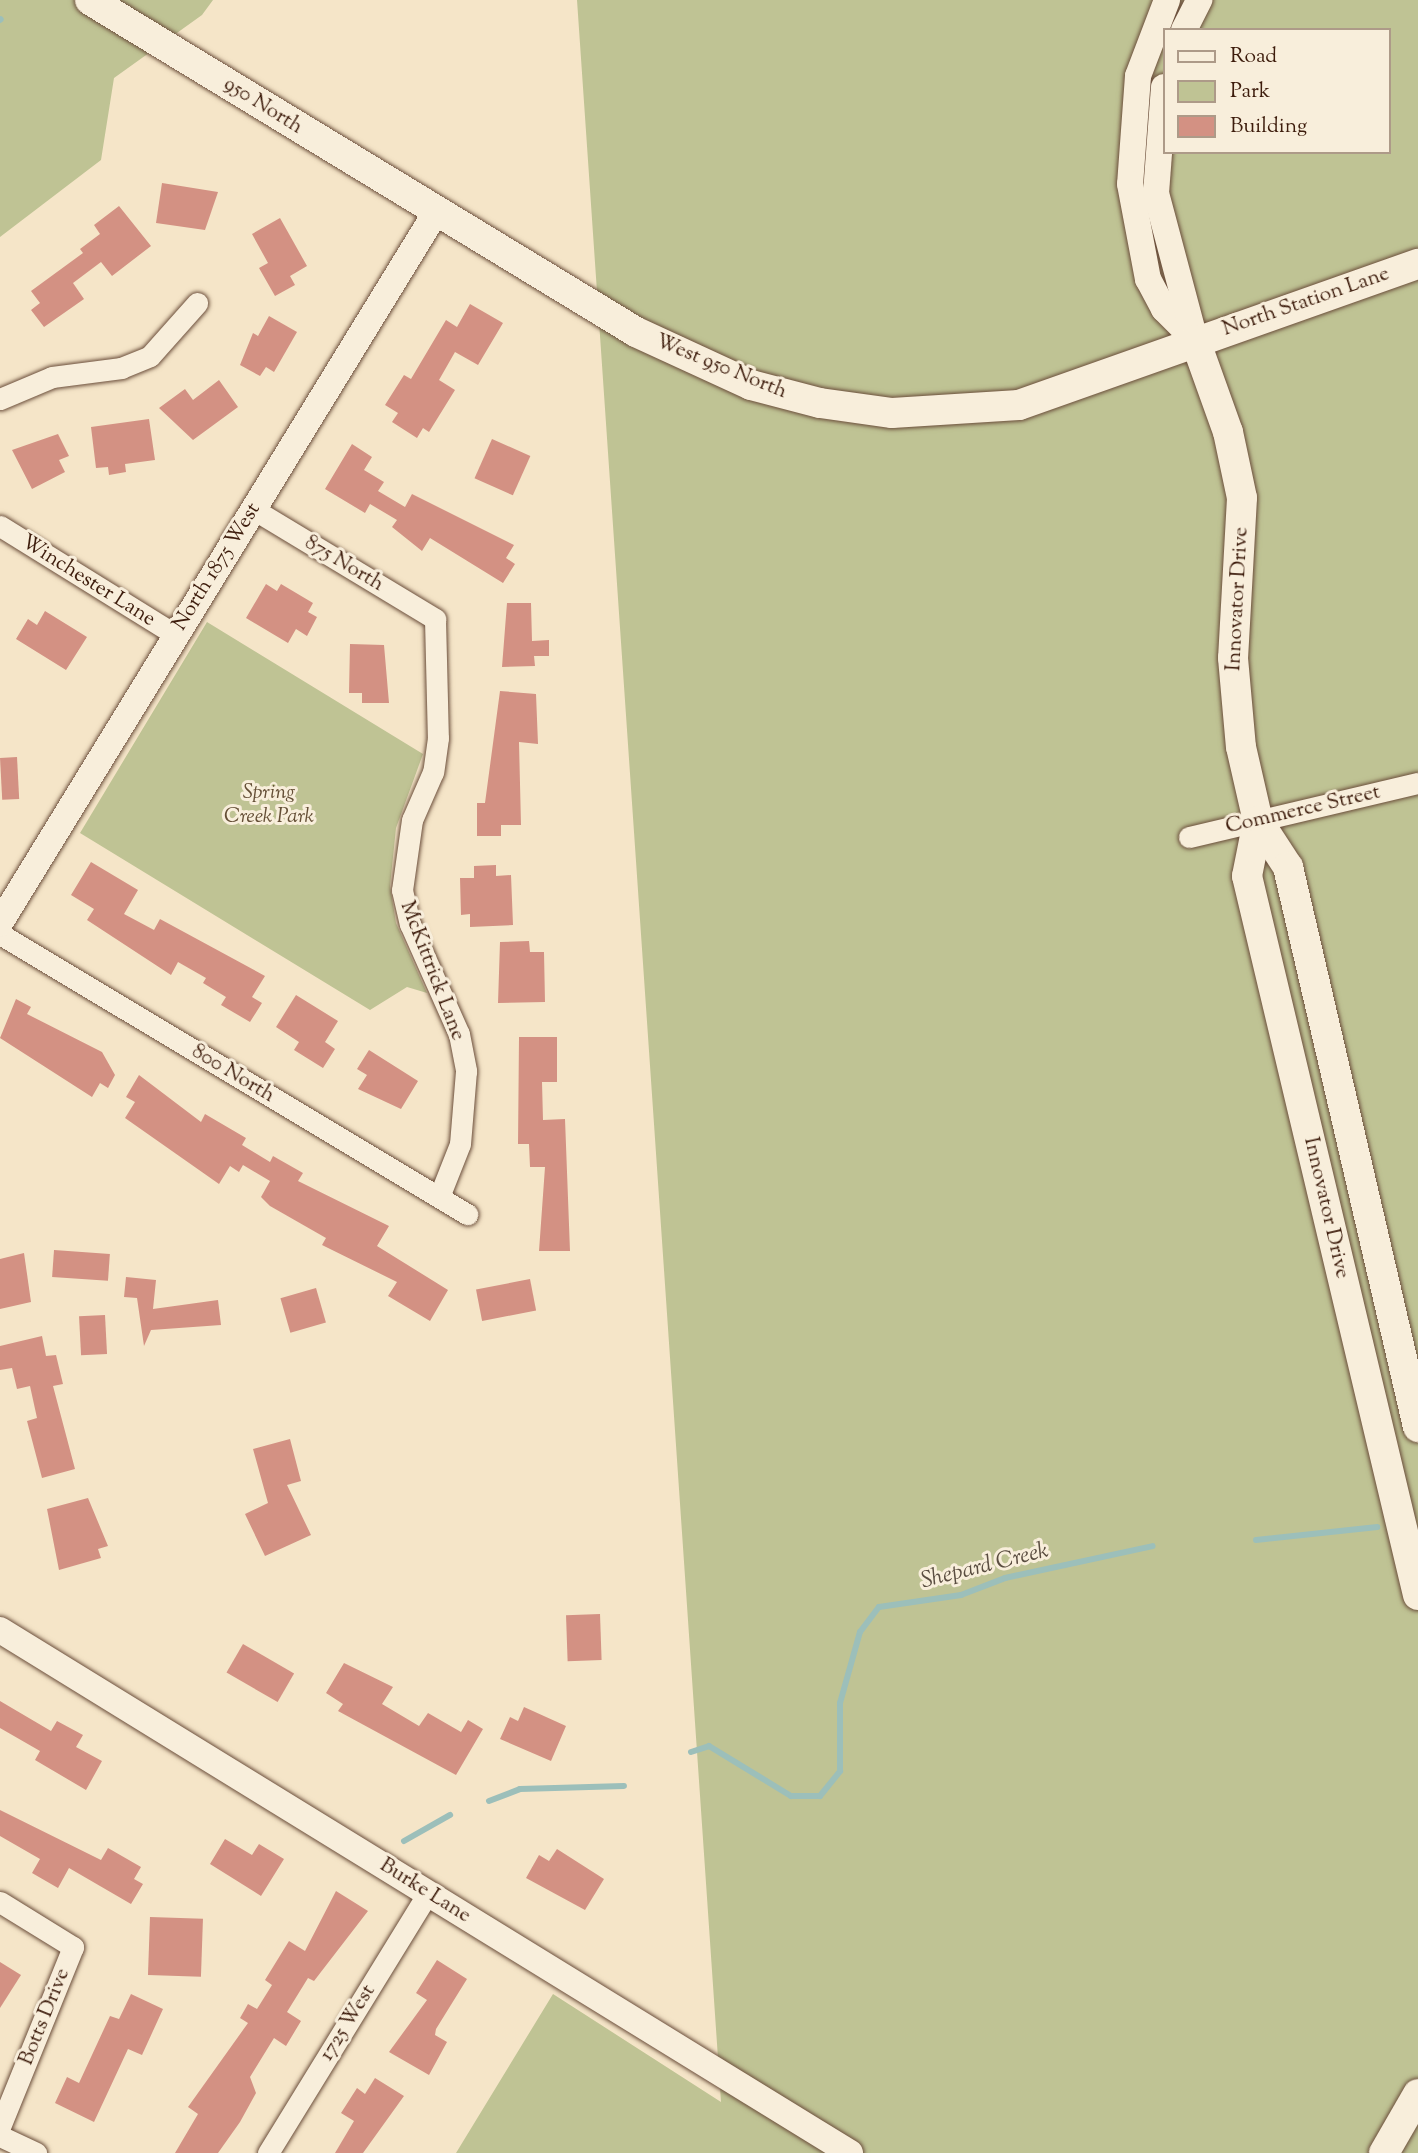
<!DOCTYPE html>
<html>
<head>
<meta charset="utf-8">
<style>
  body { margin:0 }
  #map { position:relative; width:1418px; height:2153px; overflow:hidden; background:#f5e5c8; font-family:"Sorts Mill Goudy",serif }
  div>[style] { position:absolute }
  [style*='--x'] { left:calc(var(--x)*1px); top:calc(var(--y)*1px); width:calc(var(--w)*1px); rotate:calc(var(--a)*1deg) }
  .green>* { inset:0; background:#bfc394 }
  .stream>* { height:6px; margin:-3px; padding:0 3px; transform-origin:3px; border-radius:3px; background:#9cbfba }
  .building>* { inset:0; background:#d39183; transform-origin:0 0 }
  .roads { filter:drop-shadow(0 0 2px #6b4e3b) drop-shadow(0 0 2px #6b4e3b) }
  .minor>* { height:21px; margin:-10.5px; padding:0 10.5px; transform-origin:10.5px; border-radius:10.5px; background:#f8eedb }
  .tertiary>* { height:26px; margin:-13px; padding:0 13px; transform-origin:13px; border-radius:13px; background:#f8eedb }
  .secondary>* { height:30px; margin:-15px; padding:0 15px; transform-origin:15px; border-radius:15px; background:#f8eedb }
  span { translate:-50% -50%; white-space:nowrap; text-align:center; line-height:1.15; -webkit-text-stroke:6px #f8eedb; paint-order:stroke }
  .street-label { font-size:21px; color:#3d1c0c }
  .park-label { font-size:21px; color:#644e35; font-style:italic }
  .water-label { font-size:23px; color:#5a4d40; font-style:italic }
  .legend { position:absolute; left:1163px; top:28px; width:228px; height:126px; box-sizing:border-box; background:#f8eedb; border:2px solid #ad9a88; margin:0; padding:9px 12px; list-style:none; font-size:21px; color:#3d1c0c }
  .legend li { display:flex; align-items:center; gap:14px; height:35px }
  .legend b { width:35px; border:2px solid #ad9a88 }
</style>
</head>
<body>
<div id="map">
  <div class="green">
    <i style="clip-path:polygon(0 0,213px 0,202px 15px,114px 78px,101px 160px,0 237px)"></i>
    <i style="clip-path:polygon(evenodd,577px 0,1418px 0,1418px 2153px,456px 2153px,553px 1994px,721px 2102px,577px 0,1164px 30px,1388px 30px,1388px 152px,1164px 152px,1164px 30px)"></i>
    <i style="clip-path:polygon(207px 622px,423px 754px,396px 828px,390px 886px,396px 923px,427px 993px,407px 987px,370px 1010px,80px 833px)"></i>
  </div>
  <div class="stream">
    <i style="--x:0;--y:20;--w:1;--a:-45"></i>
    <i style="--x:1256;--y:1540;--w:122;--a:-6.1"></i>
    <i style="--x:691;--y:1752;--w:19;--a:-18"></i>
    <i style="--x:709;--y:1746;--w:96;--a:31.4"></i>
    <i style="--x:791;--y:1796;--w:29;--a:0"></i>
    <i style="--x:820;--y:1796;--w:32;--a:-51"></i>
    <i style="--x:840;--y:1771;--w:68;--a:-90"></i>
    <i style="--x:840;--y:1703;--w:74;--a:-74.3"></i>
    <i style="--x:860;--y:1632;--w:31;--a:-53"></i>
    <i style="--x:879;--y:1607;--w:83;--a:-8.3"></i>
    <i style="--x:961;--y:1595;--w:47;--a:-21.1"></i>
    <i style="--x:1005;--y:1578;--w:151;--a:-12.2"></i>
    <i style="--x:489;--y:1801;--w:33;--a:-21"></i>
    <i style="--x:520;--y:1789;--w:104;--a:-1.7"></i>
    <i style="--x:404;--y:1841;--w:53;--a:-29.5"></i>
  </div>
  <div class="building">
    <i style="clip-path:polygon(162px 183px,218px 192px,205px 230px,156px 223px)"></i>
    <i style="clip-path:polygon(119px 206px,151px 246px,112px 276px,101px 262px,73px 283px,84px 299px,44px 327px,31px 310px,40px 303px,31px 291px,83px 253px,80px 249px,100px 234px,94px 225px)"></i>
    <i style="clip-path:polygon(280px 218px,307px 266px,290px 276px,295px 285px,275px 296px,259px 268px,268px 263px,252px 234px)"></i>
    <i style="clip-path:polygon(470px 304px,503px 323px,478px 365px,455px 352px,439px 380px,455px 390px,429px 432px,423px 428px,417px 438px,392px 422px,398px 413px,385px 405px,404px 375px,411px 379px,446px 320px,457px 327px)"></i>
    <i style="clip-path:polygon(269px 316px,297px 332px,274px 372px,266px 367px,260px 376px,240px 365px,253px 333px,258px 336px)"></i>
    <i style="clip-path:polygon(219px 380px,238px 407px,193px 440px,159px 408px,185px 389px,193px 400px)"></i>
    <i style="clip-path:polygon(149px 419px,155px 460px,125px 464px,126px 472px,109px 475px,108px 467px,96px 468px,91px 427px)"></i>
    <i style="clip-path:polygon(58px 434px,69px 456px,59px 460px,65px 472px,32px 489px,12px 450px)"></i>
    <i style="left:492px;top:439px;width:42px;height:43px;rotate:24deg"></i>
    <i style="clip-path:polygon(352px 444px,372px 457px,364px 470px,384px 482px,378px 491px,405px 507px,412px 494px,514px 545px,506px 558px,515px 564px,503px 583px,430px 538px,422px 551px,392px 527px,397px 520px,370px 504px,365px 513px,325px 489px)"></i>
    <i style="clip-path:polygon(266px 584px,277px 591px,281px 584px,313px 603px,308px 612px,317px 617px,307px 636px,296px 629px,288px 643px,246px 618px)"></i>
    <i style="clip-path:polygon(507px 603px,531px 603px,532px 641px,549px 640px,549px 656px,534px 656px,535px 666px,502px 667px)"></i>
    <i style="clip-path:polygon(45px 611px,87px 637px,66px 670px,16px 639px,28px 619px,37px 625px)"></i>
    <i style="clip-path:polygon(350px 644px,384px 645px,389px 703px,362px 703px,362px 693px,349px 693px)"></i>
    <i style="clip-path:polygon(500px 691px,536px 694px,538px 744px,519px 742px,521px 825px,501px 825px,501px 836px,477px 836px,477px 803px,485px 803px)"></i>
    <i style="left:17px;top:757px;width:42px;height:17px;rotate:87deg"></i>
    <i style="clip-path:polygon(91px 862px,138px 890px,124px 914px,154px 930px,160px 919px,265px 976px,252px 997px,262px 1003px,250px 1022px,221px 1005px,226px 997px,203px 983px,206px 978px,178px 962px,171px 975px,87px 920px,94px 909px,71px 895px)"></i>
    <i style="clip-path:polygon(496px 865px,496px 876px,511px 875px,513px 925px,470px 927px,470px 914px,461px 915px,460px 878px,474px 878px,474px 866px)"></i>
    <i style="clip-path:polygon(529px 941px,530px 952px,544px 952px,545px 1002px,498px 1003px,500px 942px)"></i>
    <i style="clip-path:polygon(296px 995px,338px 1021px,325px 1042px,335px 1049px,323px 1068px,294px 1050px,299px 1042px,276px 1027px)"></i>
    <i style="clip-path:polygon(16px 999px,31px 1007px,27px 1014px,102px 1052px,115px 1075px,108px 1088px,100px 1083px,92px 1097px,0 1038px)"></i>
    <i style="clip-path:polygon(519px 1037px,557px 1037px,557px 1082px,542px 1082px,543px 1120px,565px 1119px,570px 1251px,539px 1251px,545px 1167px,530px 1167px,529px 1144px,518px 1144px)"></i>
    <i style="clip-path:polygon(369px 1050px,418px 1081px,401px 1109px,358px 1089px,367px 1075px,357px 1069px)"></i>
    <i style="clip-path:polygon(139px 1075px,201px 1122px,205px 1114px,246px 1138px,242px 1145px,270px 1162px,273px 1156px,303px 1173px,298px 1181px,389px 1226px,377px 1246px,448px 1290px,430px 1321px,388px 1296px,397px 1282px,322px 1245px,326px 1238px,270px 1206px,261px 1197px,270px 1181px,243px 1165px,239px 1172px,230px 1166px,219px 1184px,125px 1118px,135px 1102px,126px 1097px)"></i>
    <i style="left:54px;top:1250px;width:56px;height:27px;rotate:4deg"></i>
    <i style="clip-path:polygon(24px 1253px,31px 1302px,0 1309px,0 1259px)"></i>
    <i style="clip-path:polygon(126px 1277px,156px 1280px,153px 1309px,218px 1300px,221px 1325px,151px 1330px,144px 1346px,137px 1298px,124px 1297px)"></i>
    <i style="left:530px;top:1279px;width:32px;height:55px;rotate:79deg"></i>
    <i style="left:316px;top:1288px;width:36px;height:37px;rotate:74deg"></i>
    <i style="left:105px;top:1315px;width:39px;height:26px;rotate:87deg"></i>
    <i style="clip-path:polygon(42px 1336px,46px 1356px,56px 1355px,63px 1384px,53px 1386px,75px 1469px,42px 1478px,27px 1421px,37px 1418px,30px 1386px,17px 1389px,12px 1368px,0 1370px,0 1346px)"></i>
    <i style="clip-path:polygon(290px 1439px,301px 1481px,287px 1485px,311px 1535px,265px 1556px,245px 1514px,268px 1503px,253px 1449px)"></i>
    <i style="clip-path:polygon(88px 1498px,108px 1546px,98px 1549px,101px 1558px,59px 1570px,47px 1509px)"></i>
    <i style="left:600px;top:1614px;width:46px;height:34px;rotate:88deg"></i>
    <i style="left:243px;top:1644px;width:59px;height:33px;rotate:30deg"></i>
    <i style="clip-path:polygon(344px 1663px,393px 1687px,382px 1704px,419px 1726px,428px 1713px,461px 1732px,468px 1720px,483px 1729px,456px 1775px,338px 1711px,343px 1704px,326px 1693px)"></i>
    <i style="clip-path:polygon(0 1701px,51px 1731px,57px 1721px,83px 1735px,76px 1747px,102px 1761px,86px 1790px,35px 1760px,40px 1751px,0 1728px)"></i>
    <i style="clip-path:polygon(524px 1707px,566px 1726px,551px 1761px,500px 1739px,510px 1717px,518px 1721px)"></i>
    <i style="clip-path:polygon(0 1810px,101px 1860px,108px 1848px,141px 1867px,134px 1879px,143px 1884px,131px 1904px,69px 1868px,58px 1888px,32px 1873px,40px 1859px,0 1836px)"></i>
    <i style="clip-path:polygon(225px 1839px,252px 1855px,259px 1844px,284px 1859px,261px 1896px,210px 1864px)"></i>
    <i style="clip-path:polygon(557px 1849px,604px 1879px,585px 1910px,526px 1878px,539px 1855px,549px 1861px)"></i>
    <i style="clip-path:polygon(336px 1891px,368px 1911px,314px 1981px,308px 1978px,287px 2012px,301px 2021px,286px 2046px,274px 2038px,250px 2077px,256px 2093px,240px 2122px,218px 2153px,175px 2153px,198px 2114px,188px 2107px,248px 2023px,240px 2018px,248px 2004px,257px 2009px,272px 1985px,265px 1980px,289px 1941px,305px 1951px)"></i>
    <i style="left:150px;top:1917px;width:53px;height:58px;rotate:2deg"></i>
    <i style="clip-path:polygon(437px 1960px,467px 1979px,436px 2029px,435px 2035px,447px 2042px,429px 2075px,389px 2052px,427px 2000px,416px 1993px)"></i>
    <i style="clip-path:polygon(0 1962px,21px 1975px,0 2008px)"></i>
    <i style="clip-path:polygon(131px 1994px,163px 2009px,142px 2055px,128px 2049px,94px 2122px,55px 2103px,67px 2077px,79px 2083px,110px 2016px,119px 2019px)"></i>
    <i style="clip-path:polygon(375px 2078px,404px 2096px,363px 2153px,335px 2153px,354px 2121px,341px 2113px,357px 2088px,365px 2094px)"></i>
  </div>
  <div class="roads">
    <div class="minor">
      <i style="--x:0;--y:399;--w:56;--a:-22.9"></i>
      <i style="--x:52;--y:377;--w:70;--a:-7.4"></i>
      <i style="--x:121;--y:368;--w:31;--a:-22"></i>
      <i style="--x:150;--y:356;--w:71;--a:-48.4"></i>
      <i style="--x:253;--y:509;--w:213;--a:31.1"></i>
      <i style="--x:435;--y:619;--w:119;--a:88.6"></i>
      <i style="--x:438;--y:738;--w:34;--a:98"></i>
      <i style="--x:433;--y:772;--w:52;--a:113.6"></i>
      <i style="--x:412;--y:820;--w:71;--a:98.1"></i>
      <i style="--x:402;--y:890;--w:35;--a:77"></i>
      <i style="--x:410;--y:924;--w:120;--a:66"></i>
      <i style="--x:459;--y:1034;--w:38;--a:79"></i>
      <i style="--x:466;--y:1071;--w:73;--a:94.7"></i>
      <i style="--x:460;--y:1144;--w:57;--a:111.6"></i>
      <i style="--x:0;--y:526;--w:207;--a:31.8"></i>
      <i style="--x:1189;--y:837;--w:235;--a:-13.3"></i>
      <i style="--x:0;--y:934;--w:545;--a:30.95"></i>
      <i style="--x:0;--y:1902;--w:86;--a:31.7"></i>
      <i style="--x:73;--y:1947;--w:194;--a:112.1"></i>
      <i style="--x:0;--y:2136;--w:40;--a:25"></i>
      <i style="--x:268;--y:2153;--w:305;--a:-58.4"></i>
    </div>
    <div class="tertiary">
      <i style="--x:1167;--y:0;--w:81;--a:110.9"></i>
      <i style="--x:1138;--y:76;--w:108;--a:94.2"></i>
      <i style="--x:1130;--y:184;--w:97;--a:79.3"></i>
      <i style="--x:1148;--y:279;--w:34;--a:62"></i>
      <i style="--x:1164;--y:309;--w:44;--a:45"></i>
      <i style="--x:1184;--y:30;--w:34;--a:-63"></i>
      <i style="--x:1164;--y:87;--w:106;--a:94.3"></i>
      <i style="--x:1156;--y:193;--w:152;--a:75.1"></i>
      <i style="--x:0;--y:923;--w:834;--a:-58.48"></i>
      <i style="--x:0;--y:1630;--w:998;--a:31.6"></i>
    </div>
    <div class="secondary">
      <i style="--x:90;--y:0;--w:639;--a:31.3"></i>
      <i style="--x:636;--y:332;--w:127;--a:24.7"></i>
      <i style="--x:751;--y:385;--w:71;--a:14.6"></i>
      <i style="--x:820;--y:403;--w:73;--a:7.9"></i>
      <i style="--x:892;--y:413;--w:127;--a:-3.6"></i>
      <i style="--x:1019;--y:405;--w:423;--a:-19.5"></i>
      <i style="--x:1195;--y:340;--w:98;--a:70.3"></i>
      <i style="--x:1228;--y:432;--w:67;--a:78"></i>
      <i style="--x:1242;--y:498;--w:160;--a:93.2"></i>
      <i style="--x:1233;--y:658;--w:89;--a:84.9"></i>
      <i style="--x:1241;--y:747;--w:76;--a:77.1"></i>
      <i style="--x:1258;--y:821;--w:55;--a:56.9"></i>
      <i style="--x:1288;--y:867;--w:575;--a:76.93"></i>
      <i style="--x:1258;--y:821;--w:56;--a:101.3"></i>
      <i style="--x:1247;--y:876;--w:739;--a:76.62"></i>
      <i style="--x:1384;--y:2153;--w:68;--a:-60"></i>
    </div>
  </div>
  <div class="street-label">
    <span style="left:263px;top:106px;rotate:32deg">950 North</span>
    <span style="left:1306px;top:302px;rotate:-19deg">North Station Lane</span>
    <span style="left:721px;top:367px;rotate:22deg">West 950 North</span>
    <span style="left:344px;top:564px;rotate:31deg">875 North</span>
    <span style="left:217px;top:567px;rotate:-58deg">North 1875 West</span>
    <span style="left:88px;top:581px;rotate:32deg">Winchester Lane</span>
    <span style="left:1238px;top:599px;rotate:-87deg">Innovator Drive</span>
    <span style="left:1303px;top:810px;rotate:-13deg">Commerce Street</span>
    <span style="left:432px;top:971px;rotate:69deg">McKittrick Lane</span>
    <span style="left:233px;top:1074px;rotate:31deg">800 North</span>
    <span style="left:1326px;top:1208px;rotate:77deg">Innovator Drive</span>
    <span style="left:425px;top:1891px;rotate:32deg">Burke Lane</span>
    <span style="left:45px;top:2017px;rotate:-68deg">Botts Drive</span>
    <span style="left:348px;top:2023px;rotate:-58deg">1725 West</span>
  </div>
  <div class="park-label">
    <span style="left:269px;top:805px">Spring<br>Creek Park</span>
  </div>
  <div class="water-label">
    <span style="left:985px;top:1567px;rotate:-14deg">Shepard Creek</span>
  </div>
  <ul class="legend">
  <li><b style="height:9px;background:#f8eedb"></b>Road</li>
  <li><b style="height:19px;background:#bfc394"></b>Park</li>
  <li><b style="height:19px;background:#d39183"></b>Building</li>
  </ul>
</div>
</body>
</html>
